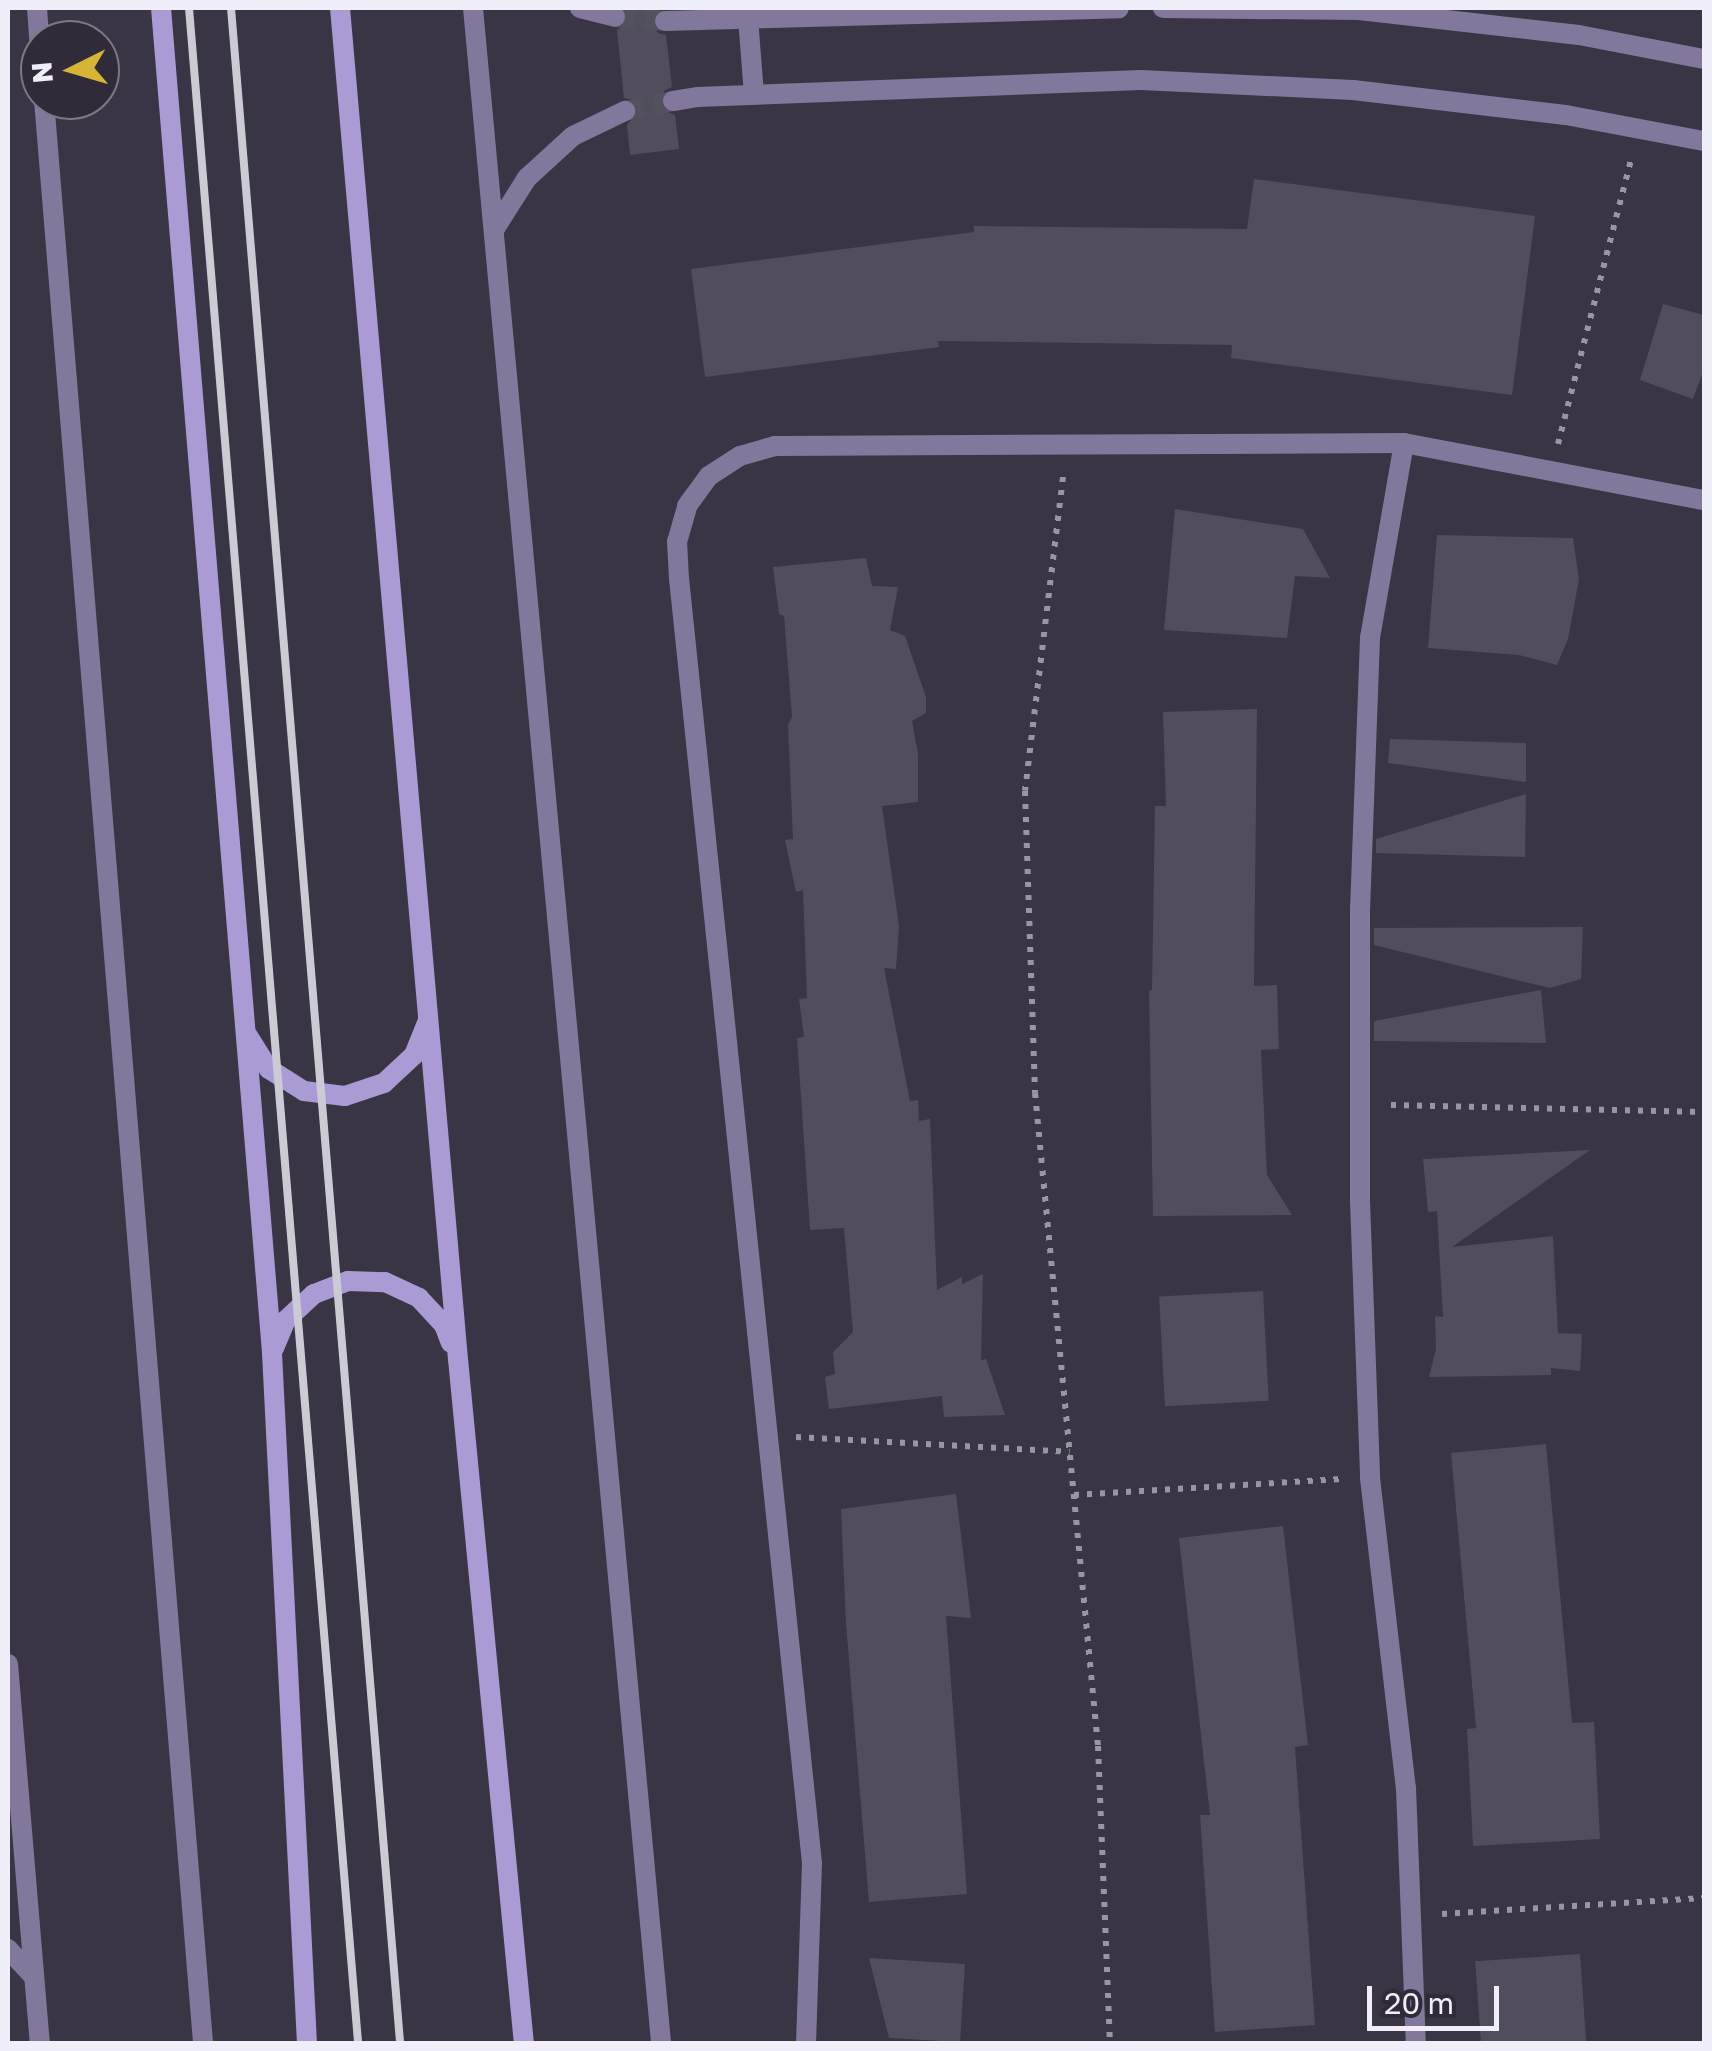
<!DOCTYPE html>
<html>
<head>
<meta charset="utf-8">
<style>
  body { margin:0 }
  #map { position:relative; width:1712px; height:2051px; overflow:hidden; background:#393544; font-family:"Golos Text",sans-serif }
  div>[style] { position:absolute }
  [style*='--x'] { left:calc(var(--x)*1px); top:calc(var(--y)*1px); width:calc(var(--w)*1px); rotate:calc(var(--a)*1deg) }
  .building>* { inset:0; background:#514d5d; transform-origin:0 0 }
  .minor-tunnel>* { height:20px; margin-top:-10px; transform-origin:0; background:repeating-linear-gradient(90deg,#54515f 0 20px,transparent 0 30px) }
  .path>* { height:6px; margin-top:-3px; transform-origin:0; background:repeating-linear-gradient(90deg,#9996a3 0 5px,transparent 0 13px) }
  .minor>* { height:20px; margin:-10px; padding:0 10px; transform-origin:10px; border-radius:10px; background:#81789c }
  .secondary>* { height:20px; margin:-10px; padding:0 10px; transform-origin:10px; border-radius:10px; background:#ab9bd5 }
  .rail>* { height:8px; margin:-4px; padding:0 4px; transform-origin:4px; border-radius:4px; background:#cccad5 }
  span { translate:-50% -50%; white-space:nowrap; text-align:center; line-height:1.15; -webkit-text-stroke:8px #2f2b39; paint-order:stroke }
  .frame { position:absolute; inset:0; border:10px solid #f0eef8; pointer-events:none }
  .north { position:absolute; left:20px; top:20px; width:100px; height:100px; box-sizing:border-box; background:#2f2b39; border:2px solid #7c7985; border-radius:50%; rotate:265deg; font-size:28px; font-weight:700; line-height:40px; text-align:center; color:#f0eef8 }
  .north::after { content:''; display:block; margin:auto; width:35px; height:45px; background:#d6b534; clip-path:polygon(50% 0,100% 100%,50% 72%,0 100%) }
  .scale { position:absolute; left:1367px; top:1986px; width:132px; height:45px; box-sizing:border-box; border:5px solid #f0eef8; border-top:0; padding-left:12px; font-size:30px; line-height:35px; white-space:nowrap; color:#f0eef8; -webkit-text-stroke:8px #2f2b39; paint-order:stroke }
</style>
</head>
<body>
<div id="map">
  <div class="building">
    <i style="clip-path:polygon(625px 8px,663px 8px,653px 14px,651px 22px,658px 33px,666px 35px,672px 87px,664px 91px,659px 102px,663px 110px,675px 115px,679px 149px,630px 155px,627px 125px,639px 111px,633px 100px,624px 98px,617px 30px,628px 21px)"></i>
    <i style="clip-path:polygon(1254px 179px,1535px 216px,1512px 395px,1231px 358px,1232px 345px,938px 341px,939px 347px,705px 377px,691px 269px,974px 232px,974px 226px,1247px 229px)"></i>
    <i style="clip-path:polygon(1663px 304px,1704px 315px,1704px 369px,1693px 399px,1640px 380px)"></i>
    <i style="clip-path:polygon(1175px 509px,1303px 529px,1330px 578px,1295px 576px,1287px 638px,1164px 630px)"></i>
    <i style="clip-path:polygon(1437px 535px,1573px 538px,1579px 579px,1568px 639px,1557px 665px,1519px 655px,1428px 648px)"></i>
    <i style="clip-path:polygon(866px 558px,872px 586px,898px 587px,890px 630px,905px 636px,926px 697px,926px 713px,912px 721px,918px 754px,918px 802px,882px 806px,899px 926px,896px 969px,884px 968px,910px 1101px,918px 1100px,919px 1121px,930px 1119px,937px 1290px,962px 1277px,962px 1284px,983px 1274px,981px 1360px,986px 1359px,1005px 1415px,944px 1417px,942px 1396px,829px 1409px,825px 1377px,835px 1374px,833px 1352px,853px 1332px,844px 1228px,810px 1230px,797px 1038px,804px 1037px,799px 999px,807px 998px,803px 890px,796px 892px,785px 840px,793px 839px,788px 725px,792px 717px,784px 616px,779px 614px,773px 567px)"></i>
    <i style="clip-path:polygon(1257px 709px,1254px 986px,1277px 985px,1279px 1049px,1261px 1050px,1267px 1175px,1292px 1215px,1153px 1216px,1149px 991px,1152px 990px,1155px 806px,1166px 806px,1163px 712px)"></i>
    <i style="clip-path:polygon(1390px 739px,1526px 743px,1526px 782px,1388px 763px)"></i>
    <i style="clip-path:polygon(1526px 794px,1525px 857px,1376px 853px,1376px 839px)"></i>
    <i style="clip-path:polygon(1583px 927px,1581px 979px,1550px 988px,1374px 945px,1374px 928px)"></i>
    <i style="clip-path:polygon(1541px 990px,1546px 1043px,1374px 1041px,1374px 1021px)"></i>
    <i style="clip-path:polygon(1590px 1150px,1452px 1247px,1553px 1236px,1558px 1333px,1582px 1334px,1580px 1371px,1551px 1368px,1551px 1375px,1429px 1377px,1436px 1349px,1435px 1316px,1443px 1317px,1437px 1211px,1428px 1212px,1423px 1159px)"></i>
    <i style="left:1263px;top:1291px;width:110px;height:104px;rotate:87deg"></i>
    <i style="clip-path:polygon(1546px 1444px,1572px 1723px,1594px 1722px,1600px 1839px,1473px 1846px,1467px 1729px,1476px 1728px,1451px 1453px)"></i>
    <i style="clip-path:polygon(956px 1494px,971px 1618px,946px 1616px,967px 1894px,869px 1902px,846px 1624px,841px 1509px)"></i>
    <i style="clip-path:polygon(1283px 1526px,1308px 1745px,1295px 1747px,1315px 2025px,1215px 2032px,1200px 1815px,1210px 1815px,1179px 1538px)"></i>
    <i style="left:1580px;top:1954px;width:90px;height:105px;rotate:86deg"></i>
    <i style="clip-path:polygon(869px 1958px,965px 1964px,960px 2042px,889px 2038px)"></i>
  </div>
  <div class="minor-tunnel">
    <i style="--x:615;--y:17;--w:50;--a:4.6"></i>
    <i style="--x:625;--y:111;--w:49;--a:-11.8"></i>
  </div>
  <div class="path">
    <i style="--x:1558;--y:444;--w:293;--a:-75.6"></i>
    <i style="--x:1063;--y:477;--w:316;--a:96.9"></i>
    <i style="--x:1025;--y:791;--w:302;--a:88.1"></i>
    <i style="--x:1035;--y:1093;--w:656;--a:84.49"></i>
    <i style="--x:1098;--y:1746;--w:298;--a:87.7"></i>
    <i style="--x:1391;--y:1105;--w:313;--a:1.3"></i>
    <i style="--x:796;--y:1437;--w:274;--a:3.1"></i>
    <i style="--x:1074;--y:1495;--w:268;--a:-3.4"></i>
    <i style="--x:1442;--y:1914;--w:262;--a:-3.5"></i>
  </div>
  <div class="minor">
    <i style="--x:37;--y:8;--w:42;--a:85.9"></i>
    <i style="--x:473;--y:8;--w:2045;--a:84.72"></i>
    <i style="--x:580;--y:8;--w:36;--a:14"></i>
    <i style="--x:1163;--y:8;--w:196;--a:0.6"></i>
    <i style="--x:1359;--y:10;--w:221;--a:6.5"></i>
    <i style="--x:1579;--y:35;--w:127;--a:10.9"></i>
    <i style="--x:748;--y:18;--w:76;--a:85.5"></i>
    <i style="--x:665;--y:21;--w:454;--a:-1.6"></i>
    <i style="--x:44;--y:100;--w:1950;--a:85.32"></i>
    <i style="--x:673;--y:101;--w:24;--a:-9"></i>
    <i style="--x:697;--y:97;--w:444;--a:-2.2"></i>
    <i style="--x:1141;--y:80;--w:212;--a:2.7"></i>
    <i style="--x:1353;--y:90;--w:214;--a:6.7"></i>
    <i style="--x:1566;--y:115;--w:140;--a:10.7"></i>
    <i style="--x:494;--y:230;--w:62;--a:-57.6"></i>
    <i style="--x:527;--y:178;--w:62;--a:-42.4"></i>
    <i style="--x:573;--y:136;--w:58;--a:-25.7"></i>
    <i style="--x:1404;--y:443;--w:198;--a:99.9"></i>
    <i style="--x:1370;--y:638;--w:269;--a:92.1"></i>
    <i style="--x:1360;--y:907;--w:294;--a:90"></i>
    <i style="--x:1360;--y:1201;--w:277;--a:87.9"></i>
    <i style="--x:1370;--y:1478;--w:312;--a:83.4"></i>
    <i style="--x:1406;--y:1788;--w:256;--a:87.8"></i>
    <i style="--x:8;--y:1664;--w:381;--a:85.2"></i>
    <i style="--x:8;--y:1949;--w:38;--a:47"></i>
    <i style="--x:806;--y:2044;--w:181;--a:-88.1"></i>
    <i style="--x:812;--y:1863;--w:1291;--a:-95.91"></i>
    <i style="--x:679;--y:579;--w:37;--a:-93"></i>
    <i style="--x:677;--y:542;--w:37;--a:-74"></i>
    <i style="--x:687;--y:506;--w:37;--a:-54"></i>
    <i style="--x:709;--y:476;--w:37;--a:-33"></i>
    <i style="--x:740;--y:456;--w:36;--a:-16"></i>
    <i style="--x:775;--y:446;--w:629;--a:-0.27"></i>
    <i style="--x:1404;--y:443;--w:305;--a:10.8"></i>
  </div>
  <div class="secondary">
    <i style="--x:161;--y:8;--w:1350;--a:85.28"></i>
    <i style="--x:272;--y:1353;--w:692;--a:87.1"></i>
    <i style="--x:340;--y:8;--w:1356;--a:85.01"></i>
    <i style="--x:458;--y:1359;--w:688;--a:84.5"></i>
    <i style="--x:248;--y:1036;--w:39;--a:58"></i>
    <i style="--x:269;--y:1069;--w:41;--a:32.2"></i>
    <i style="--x:304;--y:1091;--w:41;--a:7"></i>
    <i style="--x:345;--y:1096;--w:41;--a:-18.4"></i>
    <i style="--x:384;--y:1083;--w:41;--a:-43"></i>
    <i style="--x:414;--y:1055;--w:37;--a:-68"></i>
    <i style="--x:274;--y:1348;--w:30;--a:-67"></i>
    <i style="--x:286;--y:1320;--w:38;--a:-43"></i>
    <i style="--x:314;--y:1294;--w:36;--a:-21"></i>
    <i style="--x:348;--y:1281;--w:37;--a:2"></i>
    <i style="--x:385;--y:1282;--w:38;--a:25"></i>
    <i style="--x:419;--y:1298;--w:37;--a:47"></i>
    <i style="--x:444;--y:1325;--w:19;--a:69"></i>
  </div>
  <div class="rail">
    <i style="--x:189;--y:8;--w:2043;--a:85.25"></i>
    <i style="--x:231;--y:8;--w:2043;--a:85.25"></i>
  </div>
  <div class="frame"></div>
  <div class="north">N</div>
  <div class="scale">20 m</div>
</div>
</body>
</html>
